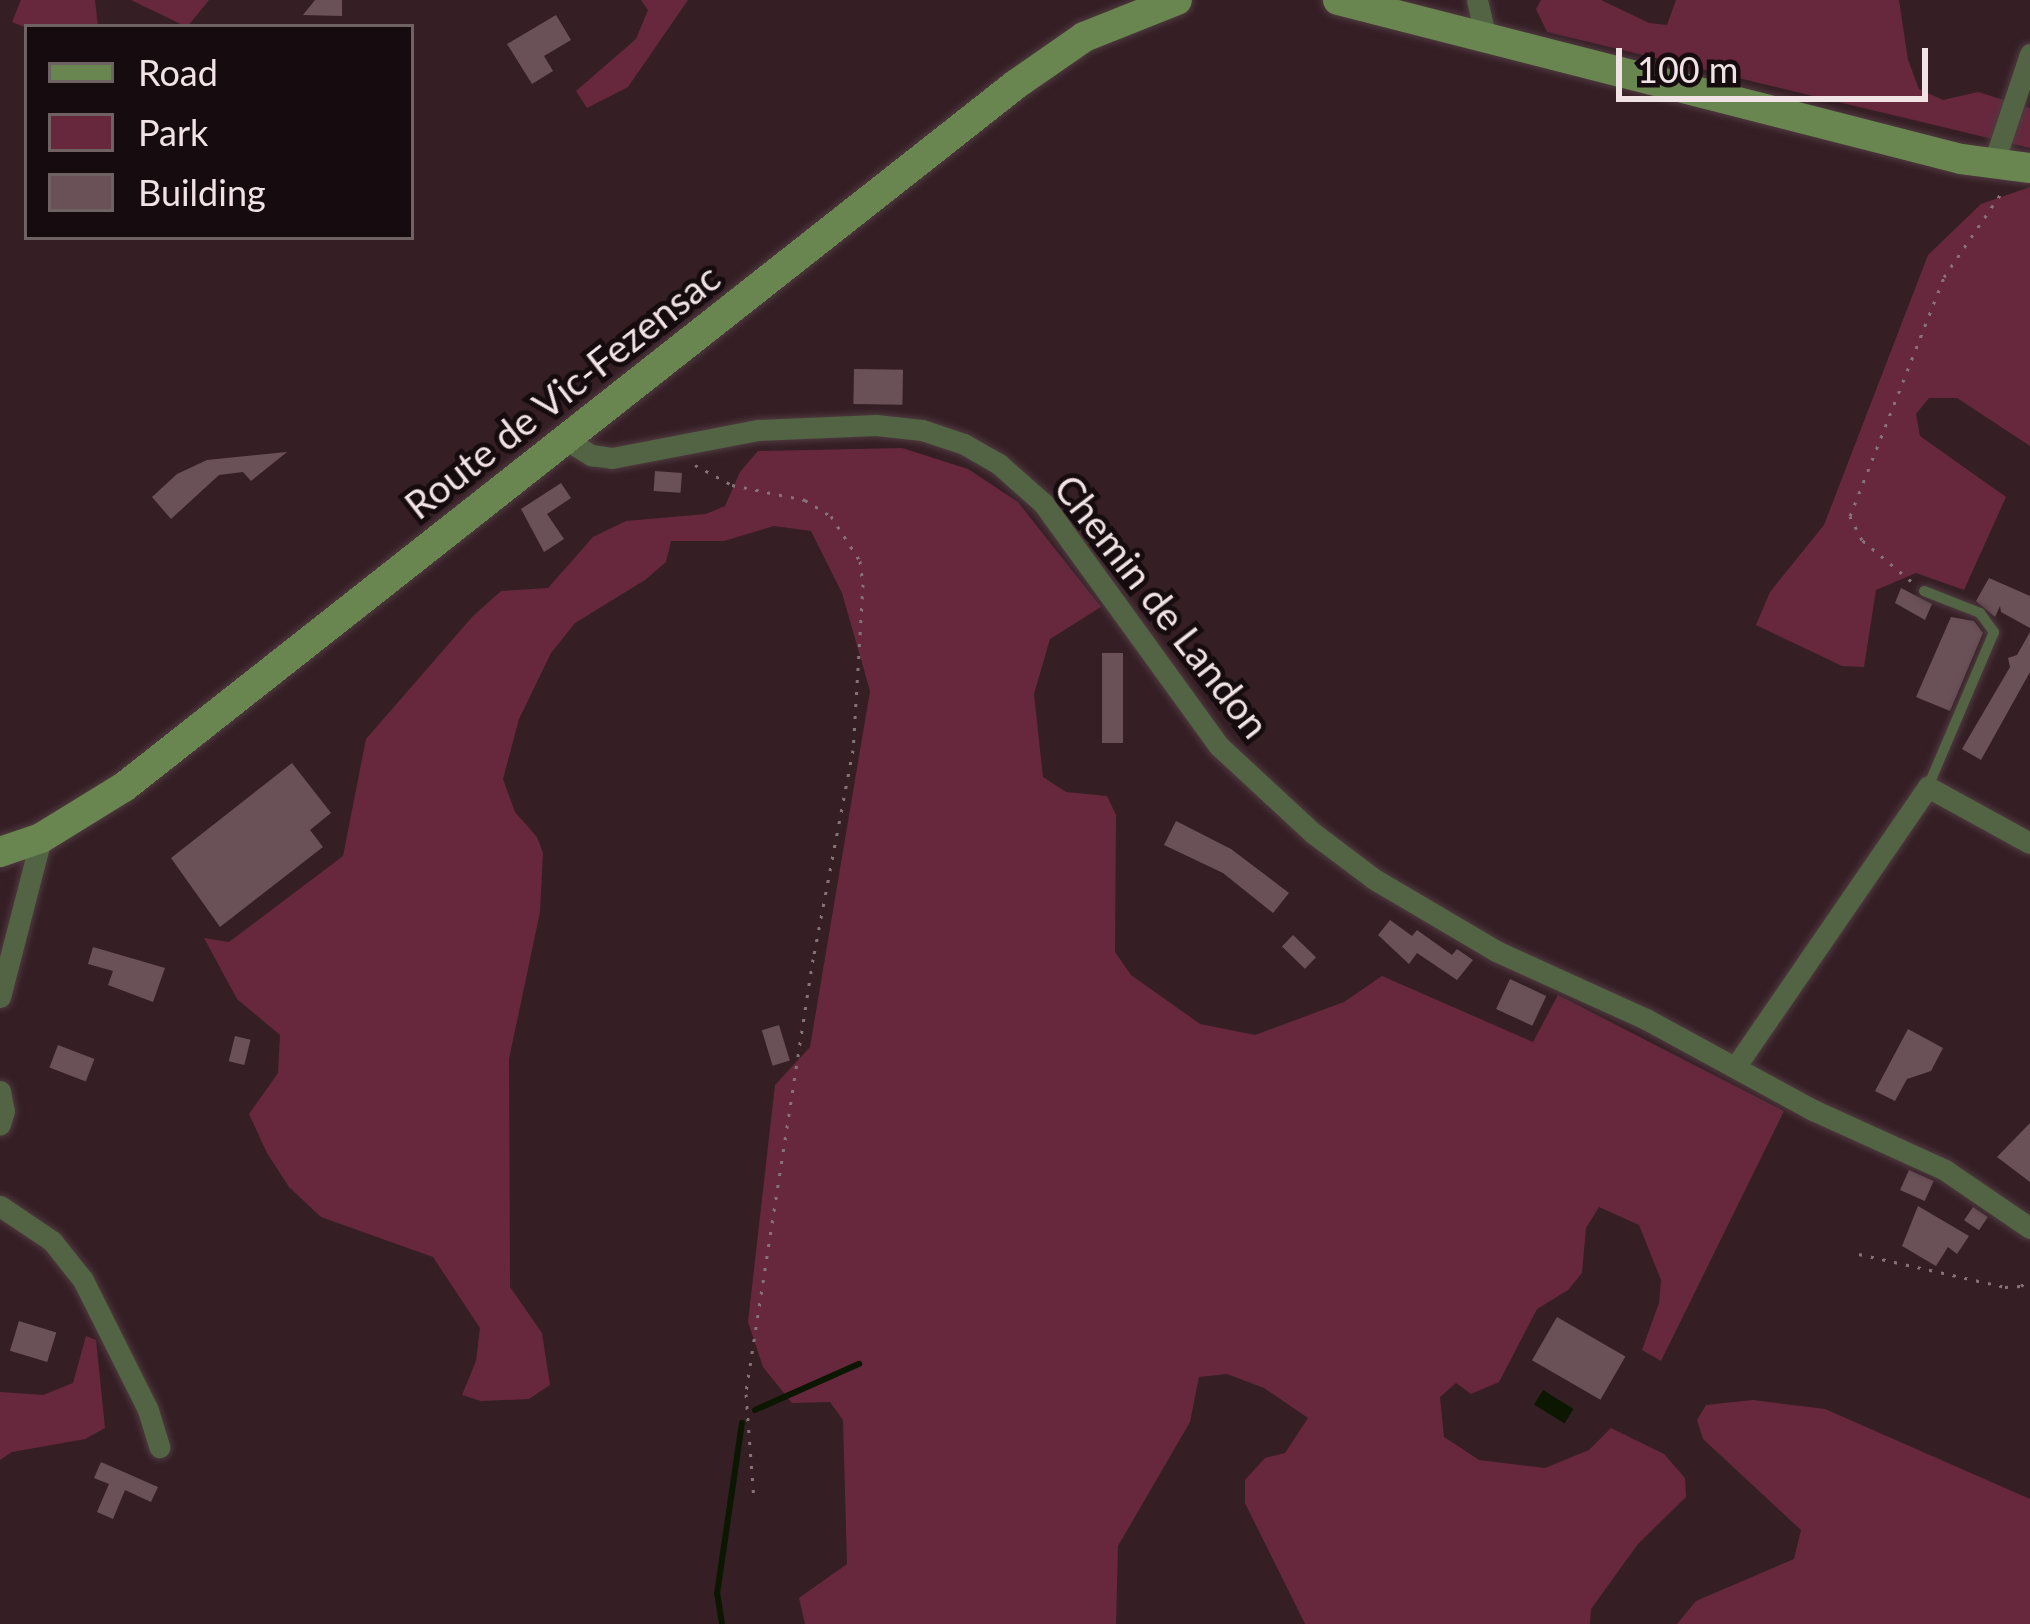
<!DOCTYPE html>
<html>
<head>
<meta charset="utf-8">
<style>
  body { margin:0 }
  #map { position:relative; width:2030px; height:1624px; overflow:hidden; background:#351f25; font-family:Lato,sans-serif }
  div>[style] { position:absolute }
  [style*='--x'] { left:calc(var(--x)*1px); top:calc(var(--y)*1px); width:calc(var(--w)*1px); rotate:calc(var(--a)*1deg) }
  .green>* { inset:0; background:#67283d }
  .water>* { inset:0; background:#0b1700; transform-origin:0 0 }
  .stream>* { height:6px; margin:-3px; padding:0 3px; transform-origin:3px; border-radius:3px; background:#0b1700 }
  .building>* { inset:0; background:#6a5157; transform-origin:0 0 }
  .path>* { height:3px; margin-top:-1.5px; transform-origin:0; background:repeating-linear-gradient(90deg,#867378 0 3px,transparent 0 12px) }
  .roads { filter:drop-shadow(0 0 3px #4f3a40) drop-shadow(0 0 3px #4f3a40) }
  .lane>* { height:10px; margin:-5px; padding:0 5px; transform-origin:5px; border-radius:5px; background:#526443 }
  .street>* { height:21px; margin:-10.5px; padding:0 10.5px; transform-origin:10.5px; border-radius:10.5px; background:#526443 }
  .secondary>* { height:30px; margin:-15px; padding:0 15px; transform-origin:15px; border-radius:15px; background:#6a8650 }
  span { translate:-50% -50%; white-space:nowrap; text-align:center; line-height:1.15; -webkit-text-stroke:10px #160c0f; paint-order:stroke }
  .street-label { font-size:39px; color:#f1e2e5 }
  .legend { position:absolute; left:24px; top:24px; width:390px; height:216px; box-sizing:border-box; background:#160c0f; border:3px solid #6e6265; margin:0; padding:15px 21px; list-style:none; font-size:36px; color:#f1e2e5 }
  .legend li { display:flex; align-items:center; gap:24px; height:60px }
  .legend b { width:60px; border:3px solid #6e6265 }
  .scale { position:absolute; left:1616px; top:48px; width:312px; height:54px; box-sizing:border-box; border:6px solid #f1e2e5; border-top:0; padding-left:15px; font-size:36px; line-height:42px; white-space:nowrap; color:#f1e2e5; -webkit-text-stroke:9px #160c0f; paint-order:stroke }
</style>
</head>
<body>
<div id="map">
  <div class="green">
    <i style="clip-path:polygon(21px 0,95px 0,98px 27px,27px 28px,12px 22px)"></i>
    <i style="clip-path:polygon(131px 0,209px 0,187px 27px)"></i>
    <i style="clip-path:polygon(641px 0,688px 0,628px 87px,587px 108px,576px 91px,636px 39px,648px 10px)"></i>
    <i style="clip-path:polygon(1541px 0,1601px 0,1649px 23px,1667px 25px,1676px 0,1899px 0,1908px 60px,1919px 89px,1943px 100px,1978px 92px,2030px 108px,2030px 148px,1547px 32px,1536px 9px)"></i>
    <i style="clip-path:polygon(2030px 187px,2030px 446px,1957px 398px,1929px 398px,1916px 414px,1920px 436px,2006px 497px,1964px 590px,1916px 573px,1876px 590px,1864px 667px,1842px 666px,1756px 625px,1770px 592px,1824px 525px,1928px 255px,1981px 204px)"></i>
    <i style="clip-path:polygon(902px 448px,968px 469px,1018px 502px,1101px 607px,1050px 639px,1034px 694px,1043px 777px,1066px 792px,1107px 796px,1116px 815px,1115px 952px,1131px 975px,1200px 1024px,1255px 1035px,1344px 1002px,1382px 976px,1533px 1042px,1558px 995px,1784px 1111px,1661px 1361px,1642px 1350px,1659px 1303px,1661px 1280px,1639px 1225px,1599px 1207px,1586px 1228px,1582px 1273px,1568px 1290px,1537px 1309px,1499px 1382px,1471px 1394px,1456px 1383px,1440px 1397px,1444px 1437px,1479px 1460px,1545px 1468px,1589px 1450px,1611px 1428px,1664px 1454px,1685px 1478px,1686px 1497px,1638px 1544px,1591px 1609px,1590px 1624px,1305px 1624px,1245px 1503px,1245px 1480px,1265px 1458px,1285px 1453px,1308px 1418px,1264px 1388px,1227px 1374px,1199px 1377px,1190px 1422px,1118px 1546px,1116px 1624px,805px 1624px,799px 1598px,847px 1564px,843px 1420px,830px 1402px,792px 1403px,763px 1367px,748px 1322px,775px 1085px,810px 1047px,870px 691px,842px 593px,811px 531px,774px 526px,724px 541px,671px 541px,666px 562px,645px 580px,575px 623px,551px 653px,519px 719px,503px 779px,515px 812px,537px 837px,543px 853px,540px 912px,509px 1059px,510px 1287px,542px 1333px,550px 1385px,529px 1399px,481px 1401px,462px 1395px,476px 1361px,480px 1328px,433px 1257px,321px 1217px,289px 1187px,267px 1153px,249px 1114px,278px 1073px,280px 1035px,237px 999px,204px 938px,229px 942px,343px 856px,366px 739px,473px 616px,501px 591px,548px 588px,593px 537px,626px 521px,706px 514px,725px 506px,740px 472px,758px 451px)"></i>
    <i style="clip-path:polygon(86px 1336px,96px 1340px,105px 1428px,85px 1439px,12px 1452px,0 1460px,0 1392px,43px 1395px,73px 1383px)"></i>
    <i style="clip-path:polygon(1753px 1400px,1825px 1409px,2030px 1499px,2030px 1624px,1677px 1624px,1696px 1601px,1794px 1559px,1801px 1530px,1703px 1439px,1697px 1420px,1706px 1405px)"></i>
  </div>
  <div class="water">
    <i style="left:1543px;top:1390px;width:36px;height:17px;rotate:32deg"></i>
  </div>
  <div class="stream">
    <i style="--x:755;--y:1410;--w:114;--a:-23.9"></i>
    <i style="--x:722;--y:1624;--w:30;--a:-99"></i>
    <i style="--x:717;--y:1594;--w:173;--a:-81.7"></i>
  </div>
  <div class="building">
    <i style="clip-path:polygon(315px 0,342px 0,342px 16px,303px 15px)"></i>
    <i style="clip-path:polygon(556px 15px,571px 40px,544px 56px,553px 71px,532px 84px,507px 44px)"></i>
    <i style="left:854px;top:369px;width:49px;height:35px;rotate:1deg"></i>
    <i style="clip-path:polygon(287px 452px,251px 481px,243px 472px,219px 475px,171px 519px,152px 497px,177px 474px,207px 460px)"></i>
    <i style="left:655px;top:471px;width:27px;height:20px;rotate:4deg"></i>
    <i style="clip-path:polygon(561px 483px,571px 498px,547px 514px,564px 539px,544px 552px,521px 509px)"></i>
    <i style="clip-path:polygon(1989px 578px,2030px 596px,2030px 628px,2001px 612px,2000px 606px,1995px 617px,1976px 601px)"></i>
    <i style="clip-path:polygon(1901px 588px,1932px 604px,1925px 620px,1895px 603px)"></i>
    <i style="clip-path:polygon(1951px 617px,1974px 621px,1983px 633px,1950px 711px,1916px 697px)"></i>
    <i style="clip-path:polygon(2030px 632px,2030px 672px,1981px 760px,1962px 749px,2010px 667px,2008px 658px,2017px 655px)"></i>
    <i style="left:1102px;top:653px;width:21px;height:90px"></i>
    <i style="clip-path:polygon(292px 763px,331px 813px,310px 830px,323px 847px,220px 927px,171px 858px)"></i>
    <i style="clip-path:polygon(1176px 821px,1231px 849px,1289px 893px,1273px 913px,1223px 873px,1164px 845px)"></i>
    <i style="clip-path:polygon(1390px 920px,1412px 936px,1417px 930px,1452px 955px,1457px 949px,1473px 960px,1457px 980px,1417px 953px,1409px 964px,1378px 935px)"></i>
    <i style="left:1293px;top:935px;width:32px;height:16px;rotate:44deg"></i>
    <i style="clip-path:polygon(93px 947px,165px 968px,153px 1002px,108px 985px,113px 971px,88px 964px)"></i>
    <i style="left:1510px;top:979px;width:40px;height:33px;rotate:25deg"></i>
    <i style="left:779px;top:1025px;width:37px;height:18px;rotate:73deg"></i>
    <i style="clip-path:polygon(1908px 1029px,1943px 1048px,1931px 1071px,1907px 1079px,1895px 1101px,1875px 1091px)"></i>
    <i style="left:235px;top:1036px;width:16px;height:26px;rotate:14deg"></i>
    <i style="left:58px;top:1045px;width:39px;height:24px;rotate:21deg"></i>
    <i style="clip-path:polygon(2030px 1123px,2030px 1182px,1997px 1157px)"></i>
    <i style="left:1909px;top:1170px;width:27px;height:22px;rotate:24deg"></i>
    <i style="clip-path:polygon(1918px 1206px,1969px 1236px,1957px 1254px,1948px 1247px,1936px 1266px,1902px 1246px)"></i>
    <i style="left:1973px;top:1207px;width:18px;height:16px;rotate:34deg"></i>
    <i style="left:1557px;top:1317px;width:79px;height:50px;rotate:30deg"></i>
    <i style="left:19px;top:1321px;width:39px;height:31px;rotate:17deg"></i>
    <i style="clip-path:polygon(101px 1462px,158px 1487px,151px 1502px,125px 1490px,113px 1519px,97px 1512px,109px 1484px,94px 1478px)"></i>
  </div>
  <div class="path">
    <i style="--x:695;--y:465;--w:42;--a:28.4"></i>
    <i style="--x:732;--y:485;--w:75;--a:11.6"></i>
    <i style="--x:805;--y:500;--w:31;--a:32"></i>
    <i style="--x:831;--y:516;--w:54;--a:57.2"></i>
    <i style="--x:860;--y:561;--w:23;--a:83"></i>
    <i style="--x:863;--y:584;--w:166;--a:93.4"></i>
    <i style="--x:853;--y:750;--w:213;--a:100.8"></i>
    <i style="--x:813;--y:959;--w:440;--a:98.8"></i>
    <i style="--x:746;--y:1394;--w:106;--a:85.7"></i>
    <i style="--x:1911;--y:581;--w:64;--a:-140.1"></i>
    <i style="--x:1862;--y:540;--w:27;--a:-117"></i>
    <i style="--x:1850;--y:516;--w:257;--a:-68.5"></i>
    <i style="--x:1944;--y:277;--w:103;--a:-55.7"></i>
    <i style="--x:1859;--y:1254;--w:150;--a:12.7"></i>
    <i style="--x:2005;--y:1287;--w:16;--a:-4"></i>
    <i style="--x:2021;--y:1286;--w:11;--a:-38"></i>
  </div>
  <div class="roads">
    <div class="lane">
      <i style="--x:1924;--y:591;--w:60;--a:21.4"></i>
      <i style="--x:1980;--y:613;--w:24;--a:54"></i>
      <i style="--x:1994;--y:632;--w:168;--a:113.1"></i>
    </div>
    <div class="street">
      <i style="--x:1477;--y:0;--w:37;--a:77"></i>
      <i style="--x:1993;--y:165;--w:117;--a:-71.6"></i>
      <i style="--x:565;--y:439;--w:31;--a:32"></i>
      <i style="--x:591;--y:455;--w:21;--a:8"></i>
      <i style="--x:612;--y:458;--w:149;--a:-10.9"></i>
      <i style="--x:758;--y:430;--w:118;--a:-2.4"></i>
      <i style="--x:876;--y:425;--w:46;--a:6.2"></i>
      <i style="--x:922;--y:430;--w:44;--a:18.4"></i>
      <i style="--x:964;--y:444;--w:40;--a:29.7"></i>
      <i style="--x:999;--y:464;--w:59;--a:41.6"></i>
      <i style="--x:1043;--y:503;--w:300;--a:54.1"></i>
      <i style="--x:1219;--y:746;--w:128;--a:42.8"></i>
      <i style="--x:1313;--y:833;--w:76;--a:37"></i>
      <i style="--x:1374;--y:879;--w:142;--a:30.5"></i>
      <i style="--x:1496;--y:951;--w:165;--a:24.4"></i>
      <i style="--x:1646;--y:1019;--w:190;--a:28.6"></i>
      <i style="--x:1813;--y:1110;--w:145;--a:24.4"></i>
      <i style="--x:1945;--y:1170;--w:103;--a:34.3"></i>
      <i style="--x:0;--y:997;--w:164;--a:-75.5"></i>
      <i style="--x:1736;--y:1066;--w:339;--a:-55.5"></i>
      <i style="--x:1928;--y:787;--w:116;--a:28.8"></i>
      <i style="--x:0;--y:1091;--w:20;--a:79"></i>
      <i style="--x:4;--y:1111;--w:14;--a:107"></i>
      <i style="--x:0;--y:1206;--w:63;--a:33.9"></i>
      <i style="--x:52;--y:1241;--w:50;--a:51.5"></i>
      <i style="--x:83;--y:1280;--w:145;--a:63.4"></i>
      <i style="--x:148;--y:1410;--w:39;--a:73"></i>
    </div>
    <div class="secondary">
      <i style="--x:1338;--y:0;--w:643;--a:14.32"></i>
      <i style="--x:1961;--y:159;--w:70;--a:7.4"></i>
      <i style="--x:0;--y:852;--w:43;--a:-18.9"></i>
      <i style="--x:41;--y:838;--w:97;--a:-31.6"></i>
      <i style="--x:124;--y:787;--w:1134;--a:-38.23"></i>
      <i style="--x:1015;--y:85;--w:84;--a:-34.8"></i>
      <i style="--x:1084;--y:37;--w:100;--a:-21.7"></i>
    </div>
  </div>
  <div class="street-label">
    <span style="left:562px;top:391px;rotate:-38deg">Route de Vic-Fezensac</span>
    <span style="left:1162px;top:606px;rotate:52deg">Chemin de Landon</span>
  </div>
  <ul class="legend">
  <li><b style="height:15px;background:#6a8650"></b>Road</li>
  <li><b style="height:33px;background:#67283d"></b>Park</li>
  <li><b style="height:33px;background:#6a5157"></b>Building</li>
  </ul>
  <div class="scale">100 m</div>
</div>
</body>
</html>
